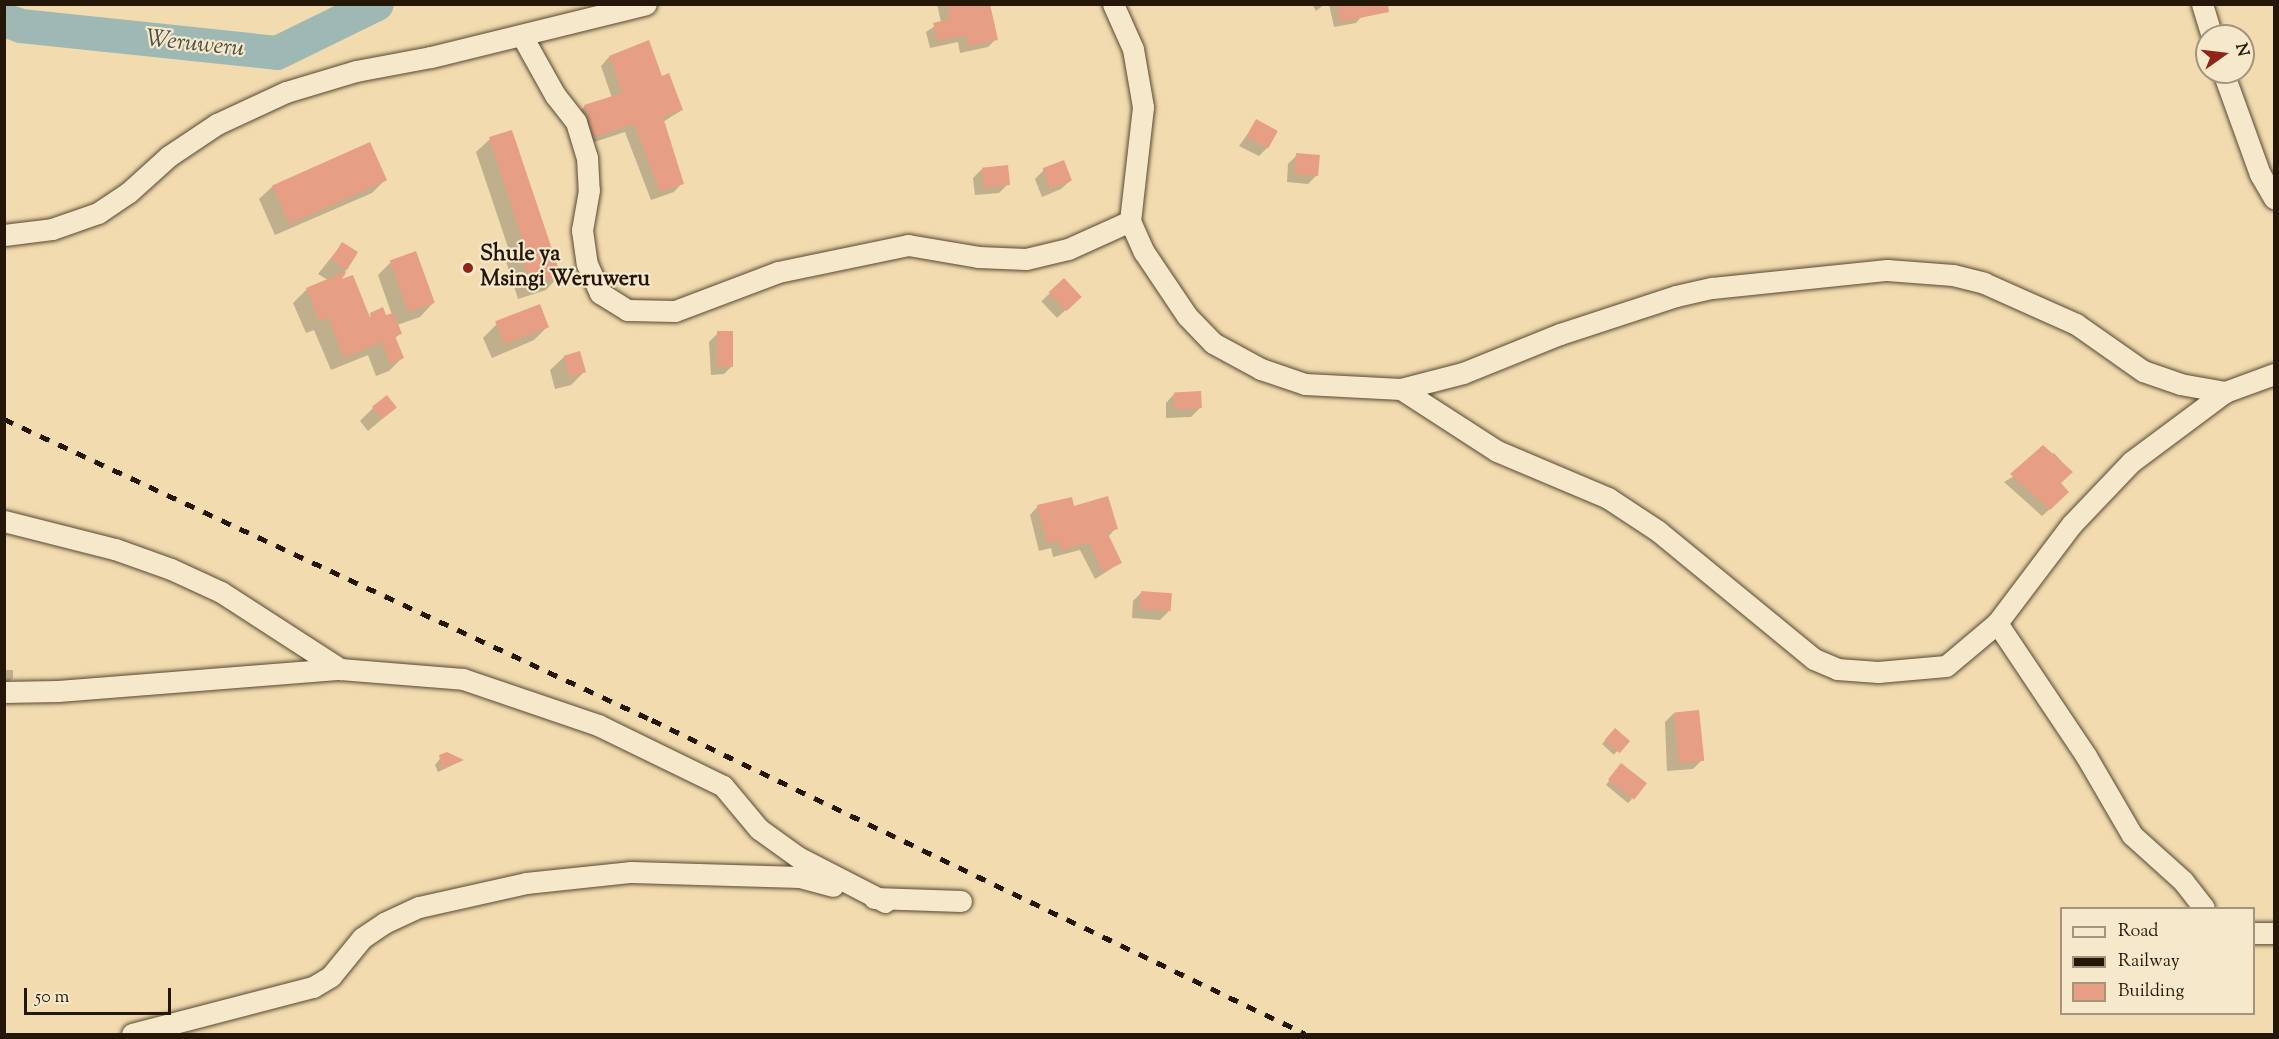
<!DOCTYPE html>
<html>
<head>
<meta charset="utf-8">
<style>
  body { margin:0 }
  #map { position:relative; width:2279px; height:1039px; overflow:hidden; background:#f1dbaf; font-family:"Sorts Mill Goudy",serif }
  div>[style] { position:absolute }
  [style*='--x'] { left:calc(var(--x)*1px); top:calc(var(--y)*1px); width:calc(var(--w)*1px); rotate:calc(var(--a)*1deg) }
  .shadow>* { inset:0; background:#0003; transform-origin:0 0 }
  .river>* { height:34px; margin:-17px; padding:0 17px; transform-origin:17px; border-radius:17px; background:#9eb9b4 }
  .building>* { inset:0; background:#e69f85; transform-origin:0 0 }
  .roads { filter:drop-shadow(0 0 2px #584831) drop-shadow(0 0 2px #584831) }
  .minor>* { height:21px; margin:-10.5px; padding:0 10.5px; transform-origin:10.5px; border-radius:10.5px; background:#f6e8cb }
  .rail>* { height:4.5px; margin-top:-2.25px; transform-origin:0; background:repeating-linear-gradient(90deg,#251707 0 10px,transparent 0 20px) }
  .dots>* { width:16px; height:16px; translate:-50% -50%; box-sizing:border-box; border:3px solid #f6e8cb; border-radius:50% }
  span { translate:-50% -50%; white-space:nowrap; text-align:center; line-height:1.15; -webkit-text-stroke:4.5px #f6e8cb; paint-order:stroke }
  .poi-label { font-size:22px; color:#251707; font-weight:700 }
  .left { translate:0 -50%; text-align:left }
  .water-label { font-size:24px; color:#4f5044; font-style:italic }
  .frame { position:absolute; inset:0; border:6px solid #251707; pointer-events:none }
  .legend { position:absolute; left:2060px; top:907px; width:195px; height:108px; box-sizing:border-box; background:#f6e8cb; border:2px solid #a2947d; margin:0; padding:8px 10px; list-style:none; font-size:18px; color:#251707 }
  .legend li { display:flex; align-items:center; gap:12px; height:30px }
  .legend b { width:30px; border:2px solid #a2947d }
  .north { position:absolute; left:2195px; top:24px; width:60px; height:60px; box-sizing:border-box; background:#f6e8cb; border:2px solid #a2947d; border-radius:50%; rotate:76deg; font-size:16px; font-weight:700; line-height:24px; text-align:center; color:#251707 }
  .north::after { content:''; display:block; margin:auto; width:21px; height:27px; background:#8f2418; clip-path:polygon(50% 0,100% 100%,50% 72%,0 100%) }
  .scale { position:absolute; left:24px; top:988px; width:147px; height:27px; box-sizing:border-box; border:3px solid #251707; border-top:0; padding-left:8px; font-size:18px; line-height:21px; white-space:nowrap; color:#251707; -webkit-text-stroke:4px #f6e8cb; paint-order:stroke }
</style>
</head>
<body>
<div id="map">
  <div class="shadow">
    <i style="clip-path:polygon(937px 4px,987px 4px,996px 39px,988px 47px,960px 53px,958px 42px,930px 48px,926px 32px,941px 22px)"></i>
    <i style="clip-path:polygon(1312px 4px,1325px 4px,1316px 11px)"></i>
    <i style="clip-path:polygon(1329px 4px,1360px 4px,1362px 16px,1356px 23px,1334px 27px)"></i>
    <i style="clip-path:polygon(648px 42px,661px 78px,682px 110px,663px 122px,682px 183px,674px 192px,651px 200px,625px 132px,585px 145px,576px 115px,585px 106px,612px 98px,601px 66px,609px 57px)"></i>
    <i style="clip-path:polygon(1257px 121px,1268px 147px,1259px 156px,1239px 146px)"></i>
    <i style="clip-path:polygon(490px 139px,559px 276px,546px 290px,518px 299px,506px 261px,511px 256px,476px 152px)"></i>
    <i style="clip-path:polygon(1297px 155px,1317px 175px,1308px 184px,1287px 182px,1288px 164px)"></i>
    <i style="clip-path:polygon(982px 169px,1008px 184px,999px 193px,975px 195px,973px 178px)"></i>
    <i style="clip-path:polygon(1044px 170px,1070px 181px,1061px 189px,1042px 197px,1035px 179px)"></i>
    <i style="clip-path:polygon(385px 180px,372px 193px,275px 235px,259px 199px,273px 186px)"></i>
    <i style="clip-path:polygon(342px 244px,356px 252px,339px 282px,368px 317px,392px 315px,378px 275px,391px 262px,433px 303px,420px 317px,397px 325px,400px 334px,394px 339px,402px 358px,389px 371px,376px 376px,368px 355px,331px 370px,314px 330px,306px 333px,293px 303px,307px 289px,328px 280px,318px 274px)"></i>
    <i style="left:1064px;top:280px;width:23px;height:31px;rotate:47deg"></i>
    <i style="clip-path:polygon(497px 324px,548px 326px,534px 340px,492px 358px,483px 338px)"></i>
    <i style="clip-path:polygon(718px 333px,733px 365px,724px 374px,711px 375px,709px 342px)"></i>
    <i style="clip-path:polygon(564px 357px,584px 372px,571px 385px,555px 389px,550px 370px)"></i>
    <i style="clip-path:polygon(1174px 394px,1200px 408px,1191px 417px,1166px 418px,1166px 403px)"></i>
    <i style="clip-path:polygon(373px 408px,395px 408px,368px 431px,360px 421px)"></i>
    <i style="clip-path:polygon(2054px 453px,2071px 472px,2059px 484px,2060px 500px,2042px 516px,2004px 482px)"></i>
    <i style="clip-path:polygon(1038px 506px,1073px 508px,1116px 528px,1108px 537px,1120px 563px,1095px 579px,1080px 550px,1053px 557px,1051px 548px,1039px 551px,1030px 515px)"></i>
    <i style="clip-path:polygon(1142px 592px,1169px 611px,1160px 620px,1132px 618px,1133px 601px)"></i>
    <i style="clip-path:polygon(4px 670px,13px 670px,13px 678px,4px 685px)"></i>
    <i style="clip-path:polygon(1674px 713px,1702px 760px,1693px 769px,1667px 771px,1665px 722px)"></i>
    <i style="left:1615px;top:730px;width:16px;height:19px;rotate:43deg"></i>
    <i style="clip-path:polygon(443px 755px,461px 761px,438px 772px,435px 765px)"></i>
    <i style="clip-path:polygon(1618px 769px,1632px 799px,1628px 803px,1606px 785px)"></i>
  </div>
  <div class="river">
    <i style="--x:4;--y:20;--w:18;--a:19"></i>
    <i style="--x:21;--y:26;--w:257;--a:6"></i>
    <i style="--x:277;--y:53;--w:111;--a:-26.1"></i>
  </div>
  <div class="building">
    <i style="clip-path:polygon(947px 4px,990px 4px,998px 40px,968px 46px,966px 35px,938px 41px,933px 23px,950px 19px)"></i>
    <i style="clip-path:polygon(1337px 4px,1388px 4px,1389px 12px,1340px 22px)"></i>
    <i style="clip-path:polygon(649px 40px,662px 76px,669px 73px,683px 110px,663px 117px,684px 184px,660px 192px,634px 124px,594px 137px,584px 105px,622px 93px,609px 56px)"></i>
    <i style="left:1256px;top:119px;width:25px;height:20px;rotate:29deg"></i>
    <i style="clip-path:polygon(512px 130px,561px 276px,531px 286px,518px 246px,524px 245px,489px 137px)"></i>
    <i style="left:370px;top:142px;width:42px;height:107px;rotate:66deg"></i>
    <i style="left:1296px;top:153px;width:24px;height:21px;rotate:5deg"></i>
    <i style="left:1064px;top:160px;width:22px;height:23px;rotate:69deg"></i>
    <i style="left:1008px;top:165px;width:20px;height:26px;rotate:84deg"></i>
    <i style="left:342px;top:242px;width:19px;height:21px;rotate:32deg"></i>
    <i style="left:416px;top:251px;width:55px;height:28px;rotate:70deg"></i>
    <i style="clip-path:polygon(347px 271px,342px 279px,353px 275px,371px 320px,370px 313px,383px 307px,386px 315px,394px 313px,402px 334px,395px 336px,404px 358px,390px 364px,382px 342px,344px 358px,328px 317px,319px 321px,306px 288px)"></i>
    <i style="left:1064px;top:278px;width:26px;height:21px;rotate:47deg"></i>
    <i style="left:540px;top:304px;width:25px;height:48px;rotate:69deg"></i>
    <i style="left:717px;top:331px;width:16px;height:36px"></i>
    <i style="left:580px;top:351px;width:22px;height:17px;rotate:74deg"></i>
    <i style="left:1201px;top:391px;width:17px;height:27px;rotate:87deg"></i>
    <i style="left:387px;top:395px;width:16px;height:19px;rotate:52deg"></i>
    <i style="clip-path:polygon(2043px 445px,2073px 472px,2061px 483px,2069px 492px,2050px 510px,2010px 474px)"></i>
    <i style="clip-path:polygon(1108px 496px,1118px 529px,1107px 532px,1122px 563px,1103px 572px,1089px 543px,1061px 550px,1059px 541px,1047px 543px,1037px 505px,1072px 497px,1074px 506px)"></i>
    <i style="left:1141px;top:591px;width:31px;height:18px;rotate:4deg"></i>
    <i style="left:1699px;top:710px;width:51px;height:25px;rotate:84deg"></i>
    <i style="left:1615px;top:728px;width:20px;height:16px;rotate:41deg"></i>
    <i style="clip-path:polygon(447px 752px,464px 760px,442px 769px,439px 755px)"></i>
    <i style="left:1621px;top:763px;width:33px;height:21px;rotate:38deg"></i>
  </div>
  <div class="roads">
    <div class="minor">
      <i style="--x:1113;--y:4;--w:49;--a:66"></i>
      <i style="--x:1133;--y:49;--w:59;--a:80.2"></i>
      <i style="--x:1143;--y:107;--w:115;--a:96.5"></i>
      <i style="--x:1130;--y:221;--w:34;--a:66"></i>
      <i style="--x:1144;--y:252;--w:77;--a:56.1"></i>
      <i style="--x:1187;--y:316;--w:37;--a:46"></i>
      <i style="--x:1213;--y:343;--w:55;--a:28.4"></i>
      <i style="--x:1261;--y:369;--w:46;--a:18.8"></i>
      <i style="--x:1305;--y:384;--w:96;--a:3"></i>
      <i style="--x:1401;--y:389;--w:114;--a:32.9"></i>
      <i style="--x:1497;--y:451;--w:121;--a:22.9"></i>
      <i style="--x:1608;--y:498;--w:60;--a:33.4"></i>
      <i style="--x:1658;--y:531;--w:202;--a:39.4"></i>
      <i style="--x:1814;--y:659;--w:25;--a:23"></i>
      <i style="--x:1837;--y:669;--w:41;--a:4.2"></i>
      <i style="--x:1878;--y:672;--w:68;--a:-5"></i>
      <i style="--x:1946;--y:666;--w:67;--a:-40.1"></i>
      <i style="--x:1997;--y:623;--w:124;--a:-52.9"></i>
      <i style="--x:2072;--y:524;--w:86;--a:-46.4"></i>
      <i style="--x:2131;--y:462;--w:117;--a:-36.7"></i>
      <i style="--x:2202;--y:4;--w:34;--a:73"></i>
      <i style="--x:522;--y:36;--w:68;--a:60.8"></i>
      <i style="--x:555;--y:95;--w:34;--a:52"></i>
      <i style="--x:576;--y:122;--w:37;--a:73"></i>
      <i style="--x:587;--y:157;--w:33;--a:87"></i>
      <i style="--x:589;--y:190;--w:41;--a:99.9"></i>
      <i style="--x:582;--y:230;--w:34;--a:82"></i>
      <i style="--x:587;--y:264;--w:32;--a:66"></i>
      <i style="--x:600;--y:293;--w:32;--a:32"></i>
      <i style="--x:627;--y:310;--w:48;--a:1.2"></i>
      <i style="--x:675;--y:311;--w:110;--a:-20.7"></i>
      <i style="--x:778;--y:272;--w:133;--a:-11.7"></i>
      <i style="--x:908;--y:245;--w:71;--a:9.7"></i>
      <i style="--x:978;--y:257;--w:48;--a:2.4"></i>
      <i style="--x:1026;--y:259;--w:43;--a:-13.4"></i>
      <i style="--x:1068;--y:249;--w:68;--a:-24.3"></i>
      <i style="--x:2223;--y:72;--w:109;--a:70.1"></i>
      <i style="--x:2260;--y:174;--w:28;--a:60"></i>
      <i style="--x:4;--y:235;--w:48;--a:-7.1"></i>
      <i style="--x:52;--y:229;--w:49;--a:-19.2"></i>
      <i style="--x:98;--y:213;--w:36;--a:-34"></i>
      <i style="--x:128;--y:193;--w:55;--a:-42.1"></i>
      <i style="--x:169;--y:156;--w:58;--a:-33.7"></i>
      <i style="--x:217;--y:124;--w:76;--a:-24.9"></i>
      <i style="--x:286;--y:92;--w:73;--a:-16.7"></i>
      <i style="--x:356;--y:71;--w:76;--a:-10.6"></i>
      <i style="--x:431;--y:57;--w:221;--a:-13.8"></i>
      <i style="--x:1401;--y:389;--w:64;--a:-14.5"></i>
      <i style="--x:1463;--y:373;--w:105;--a:-21.9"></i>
      <i style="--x:1560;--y:334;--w:122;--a:-18.1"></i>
      <i style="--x:1676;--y:296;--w:37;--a:-13"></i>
      <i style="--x:1712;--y:288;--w:176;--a:-5.9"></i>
      <i style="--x:1887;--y:270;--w:66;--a:4.3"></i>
      <i style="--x:1953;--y:275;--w:32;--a:14"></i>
      <i style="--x:1984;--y:283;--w:101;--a:24"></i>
      <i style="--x:2076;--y:324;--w:82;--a:35"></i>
      <i style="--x:2143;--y:371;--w:39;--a:19"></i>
      <i style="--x:2180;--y:384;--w:46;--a:10.1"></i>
      <i style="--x:2225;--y:392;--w:52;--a:-20.2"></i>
      <i style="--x:4;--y:521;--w:114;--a:14.2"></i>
      <i style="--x:115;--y:549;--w:59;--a:19.7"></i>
      <i style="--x:171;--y:569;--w:55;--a:24.7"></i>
      <i style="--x:221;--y:592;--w:142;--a:32.9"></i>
      <i style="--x:340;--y:669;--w:123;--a:4.6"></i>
      <i style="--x:463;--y:679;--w:143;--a:18.8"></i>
      <i style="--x:598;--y:725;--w:139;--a:26"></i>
      <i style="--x:723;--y:786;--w:56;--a:50.1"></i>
      <i style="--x:759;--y:829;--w:48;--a:35.7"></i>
      <i style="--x:798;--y:857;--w:98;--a:27.3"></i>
      <i style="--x:1997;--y:623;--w:160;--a:56.2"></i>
      <i style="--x:2086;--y:756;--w:91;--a:59.8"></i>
      <i style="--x:2132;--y:835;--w:69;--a:42"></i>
      <i style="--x:2183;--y:881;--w:34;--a:52"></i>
      <i style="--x:4;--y:692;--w:54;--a:-1.1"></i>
      <i style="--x:58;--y:691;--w:283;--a:-4.5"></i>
      <i style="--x:874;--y:898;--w:87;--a:2"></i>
      <i style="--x:2254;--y:933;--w:20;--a:0"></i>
      <i style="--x:132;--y:1034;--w:187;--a:-14.6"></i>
      <i style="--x:313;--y:987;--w:21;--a:-31"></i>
      <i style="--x:331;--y:976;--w:49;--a:-50.8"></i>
      <i style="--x:362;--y:938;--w:27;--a:-34"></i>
      <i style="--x:384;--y:923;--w:38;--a:-25"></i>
      <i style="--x:419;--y:907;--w:110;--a:-12.6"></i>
      <i style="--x:526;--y:883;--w:106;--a:-6"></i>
      <i style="--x:631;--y:872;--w:169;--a:1.7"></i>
      <i style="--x:800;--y:877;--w:34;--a:15"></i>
    </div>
  </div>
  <div class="rail">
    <i style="--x:4;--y:419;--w:714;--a:24.92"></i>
    <i style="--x:652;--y:720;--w:725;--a:25.65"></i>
  </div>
  <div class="dots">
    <i style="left:468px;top:268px;background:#8f2418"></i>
  </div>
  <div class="poi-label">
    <span class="left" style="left:480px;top:268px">Shule ya<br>Msingi Weruweru</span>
  </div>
  <div class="water-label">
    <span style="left:195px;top:45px;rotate:6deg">Weruweru</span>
  </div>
  <div class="frame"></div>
  <ul class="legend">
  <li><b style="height:8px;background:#f6e8cb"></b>Road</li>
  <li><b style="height:8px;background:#251707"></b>Railway</li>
  <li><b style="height:16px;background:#e69f85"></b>Building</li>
  </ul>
  <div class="north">N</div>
  <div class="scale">50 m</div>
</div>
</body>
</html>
